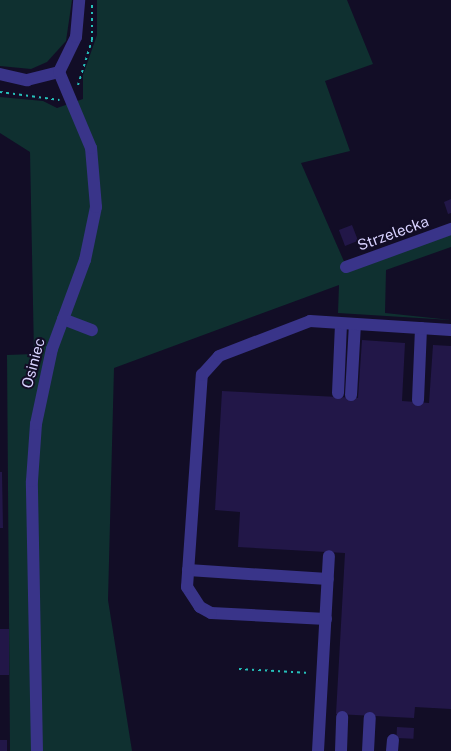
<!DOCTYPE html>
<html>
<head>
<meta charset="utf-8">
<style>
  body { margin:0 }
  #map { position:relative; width:451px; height:751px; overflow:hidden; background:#120d26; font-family:"Public Sans",sans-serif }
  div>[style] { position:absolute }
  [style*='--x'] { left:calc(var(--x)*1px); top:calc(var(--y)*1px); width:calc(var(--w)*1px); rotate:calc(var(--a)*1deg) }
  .green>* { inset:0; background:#0f3030 }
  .building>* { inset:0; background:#221748; transform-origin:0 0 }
  .path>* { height:2px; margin-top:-1px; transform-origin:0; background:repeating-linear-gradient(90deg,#25c0ba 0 2.5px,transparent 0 6.5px) }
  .minor>* { height:12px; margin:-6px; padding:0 6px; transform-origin:6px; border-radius:6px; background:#393489 }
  span { translate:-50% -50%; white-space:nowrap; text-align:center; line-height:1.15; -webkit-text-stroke:4px #120d26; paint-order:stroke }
  .street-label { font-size:15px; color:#d8d2ff }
</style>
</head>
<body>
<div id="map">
  <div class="green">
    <i style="clip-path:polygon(0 0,72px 0,66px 41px,47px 62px,31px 69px,0 66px)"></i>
    <i style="clip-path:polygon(97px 0,347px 0,373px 64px,325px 81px,350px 151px,301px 163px,346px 266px,451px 229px,451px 247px,386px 270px,385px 313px,451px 320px,338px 313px,339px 285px,114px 368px,108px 600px,132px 751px,10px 751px,7px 355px,34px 354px,30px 152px,0 133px,0 97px,43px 101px,57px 108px,83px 99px,83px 75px,97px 35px)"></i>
  </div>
  <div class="building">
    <i style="clip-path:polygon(451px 199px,451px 213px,448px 214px,444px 202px)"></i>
    <i style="left:352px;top:225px;width:17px;height:14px;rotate:69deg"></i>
    <i style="clip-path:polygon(362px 340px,405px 343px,402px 401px,429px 403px,433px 345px,451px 346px,451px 709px,415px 707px,414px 718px,336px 714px,345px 553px,238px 547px,240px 512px,215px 510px,222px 391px,358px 398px)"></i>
    <i style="clip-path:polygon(0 472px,2px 472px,3px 528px,0 528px)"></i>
    <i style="left:0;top:629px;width:9px;height:46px"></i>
    <i style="left:397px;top:727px;width:17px;height:11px;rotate:3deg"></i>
    <i style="left:0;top:740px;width:7px;height:11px"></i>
  </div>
  <div class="path">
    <i style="--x:78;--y:85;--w:47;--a:-72.7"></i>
    <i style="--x:92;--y:40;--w:38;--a:-90"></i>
    <i style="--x:0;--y:92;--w:60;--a:7.7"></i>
    <i style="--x:239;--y:669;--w:71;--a:3.2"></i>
  </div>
  <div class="minor">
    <i style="--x:0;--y:74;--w:28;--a:13"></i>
    <i style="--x:27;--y:80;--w:33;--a:-14"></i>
    <i style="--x:346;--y:267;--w:112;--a:-19.9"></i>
    <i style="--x:63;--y:319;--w:31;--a:21"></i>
    <i style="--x:338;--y:393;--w:69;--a:-87.5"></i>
    <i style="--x:351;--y:395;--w:71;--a:-86.8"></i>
    <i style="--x:418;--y:400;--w:72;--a:-87.6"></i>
    <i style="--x:188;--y:570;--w:140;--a:3.7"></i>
    <i style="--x:326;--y:619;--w:115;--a:-177"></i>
    <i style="--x:211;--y:613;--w:13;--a:-151"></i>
    <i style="--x:200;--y:607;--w:24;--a:-123"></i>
    <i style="--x:187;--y:587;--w:213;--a:-86"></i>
    <i style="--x:202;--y:375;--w:25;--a:-48"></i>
    <i style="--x:219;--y:356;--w:97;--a:-21"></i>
    <i style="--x:310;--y:321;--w:141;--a:3.7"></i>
    <i style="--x:37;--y:751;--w:270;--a:-91.1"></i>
    <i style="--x:32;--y:481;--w:57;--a:-86"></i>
    <i style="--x:36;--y:424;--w:77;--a:-78"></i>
    <i style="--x:52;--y:349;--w:95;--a:-69.7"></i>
    <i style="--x:85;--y:260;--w:54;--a:-78.3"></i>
    <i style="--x:96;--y:207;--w:59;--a:-94.8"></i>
    <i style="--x:91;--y:148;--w:82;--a:-112.8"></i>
    <i style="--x:59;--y:72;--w:39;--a:-64"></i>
    <i style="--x:76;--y:37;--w:37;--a:-85"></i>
    <i style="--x:318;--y:751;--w:195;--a:-86.8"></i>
    <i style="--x:341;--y:751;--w:34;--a:-88"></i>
    <i style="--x:368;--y:751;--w:33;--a:-87"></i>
    <i style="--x:392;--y:751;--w:11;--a:-85"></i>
  </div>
  <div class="street-label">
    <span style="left:393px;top:233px;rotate:-20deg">Strzelecka</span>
    <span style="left:33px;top:363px;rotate:-75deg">Osiniec</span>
  </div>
</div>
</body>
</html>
